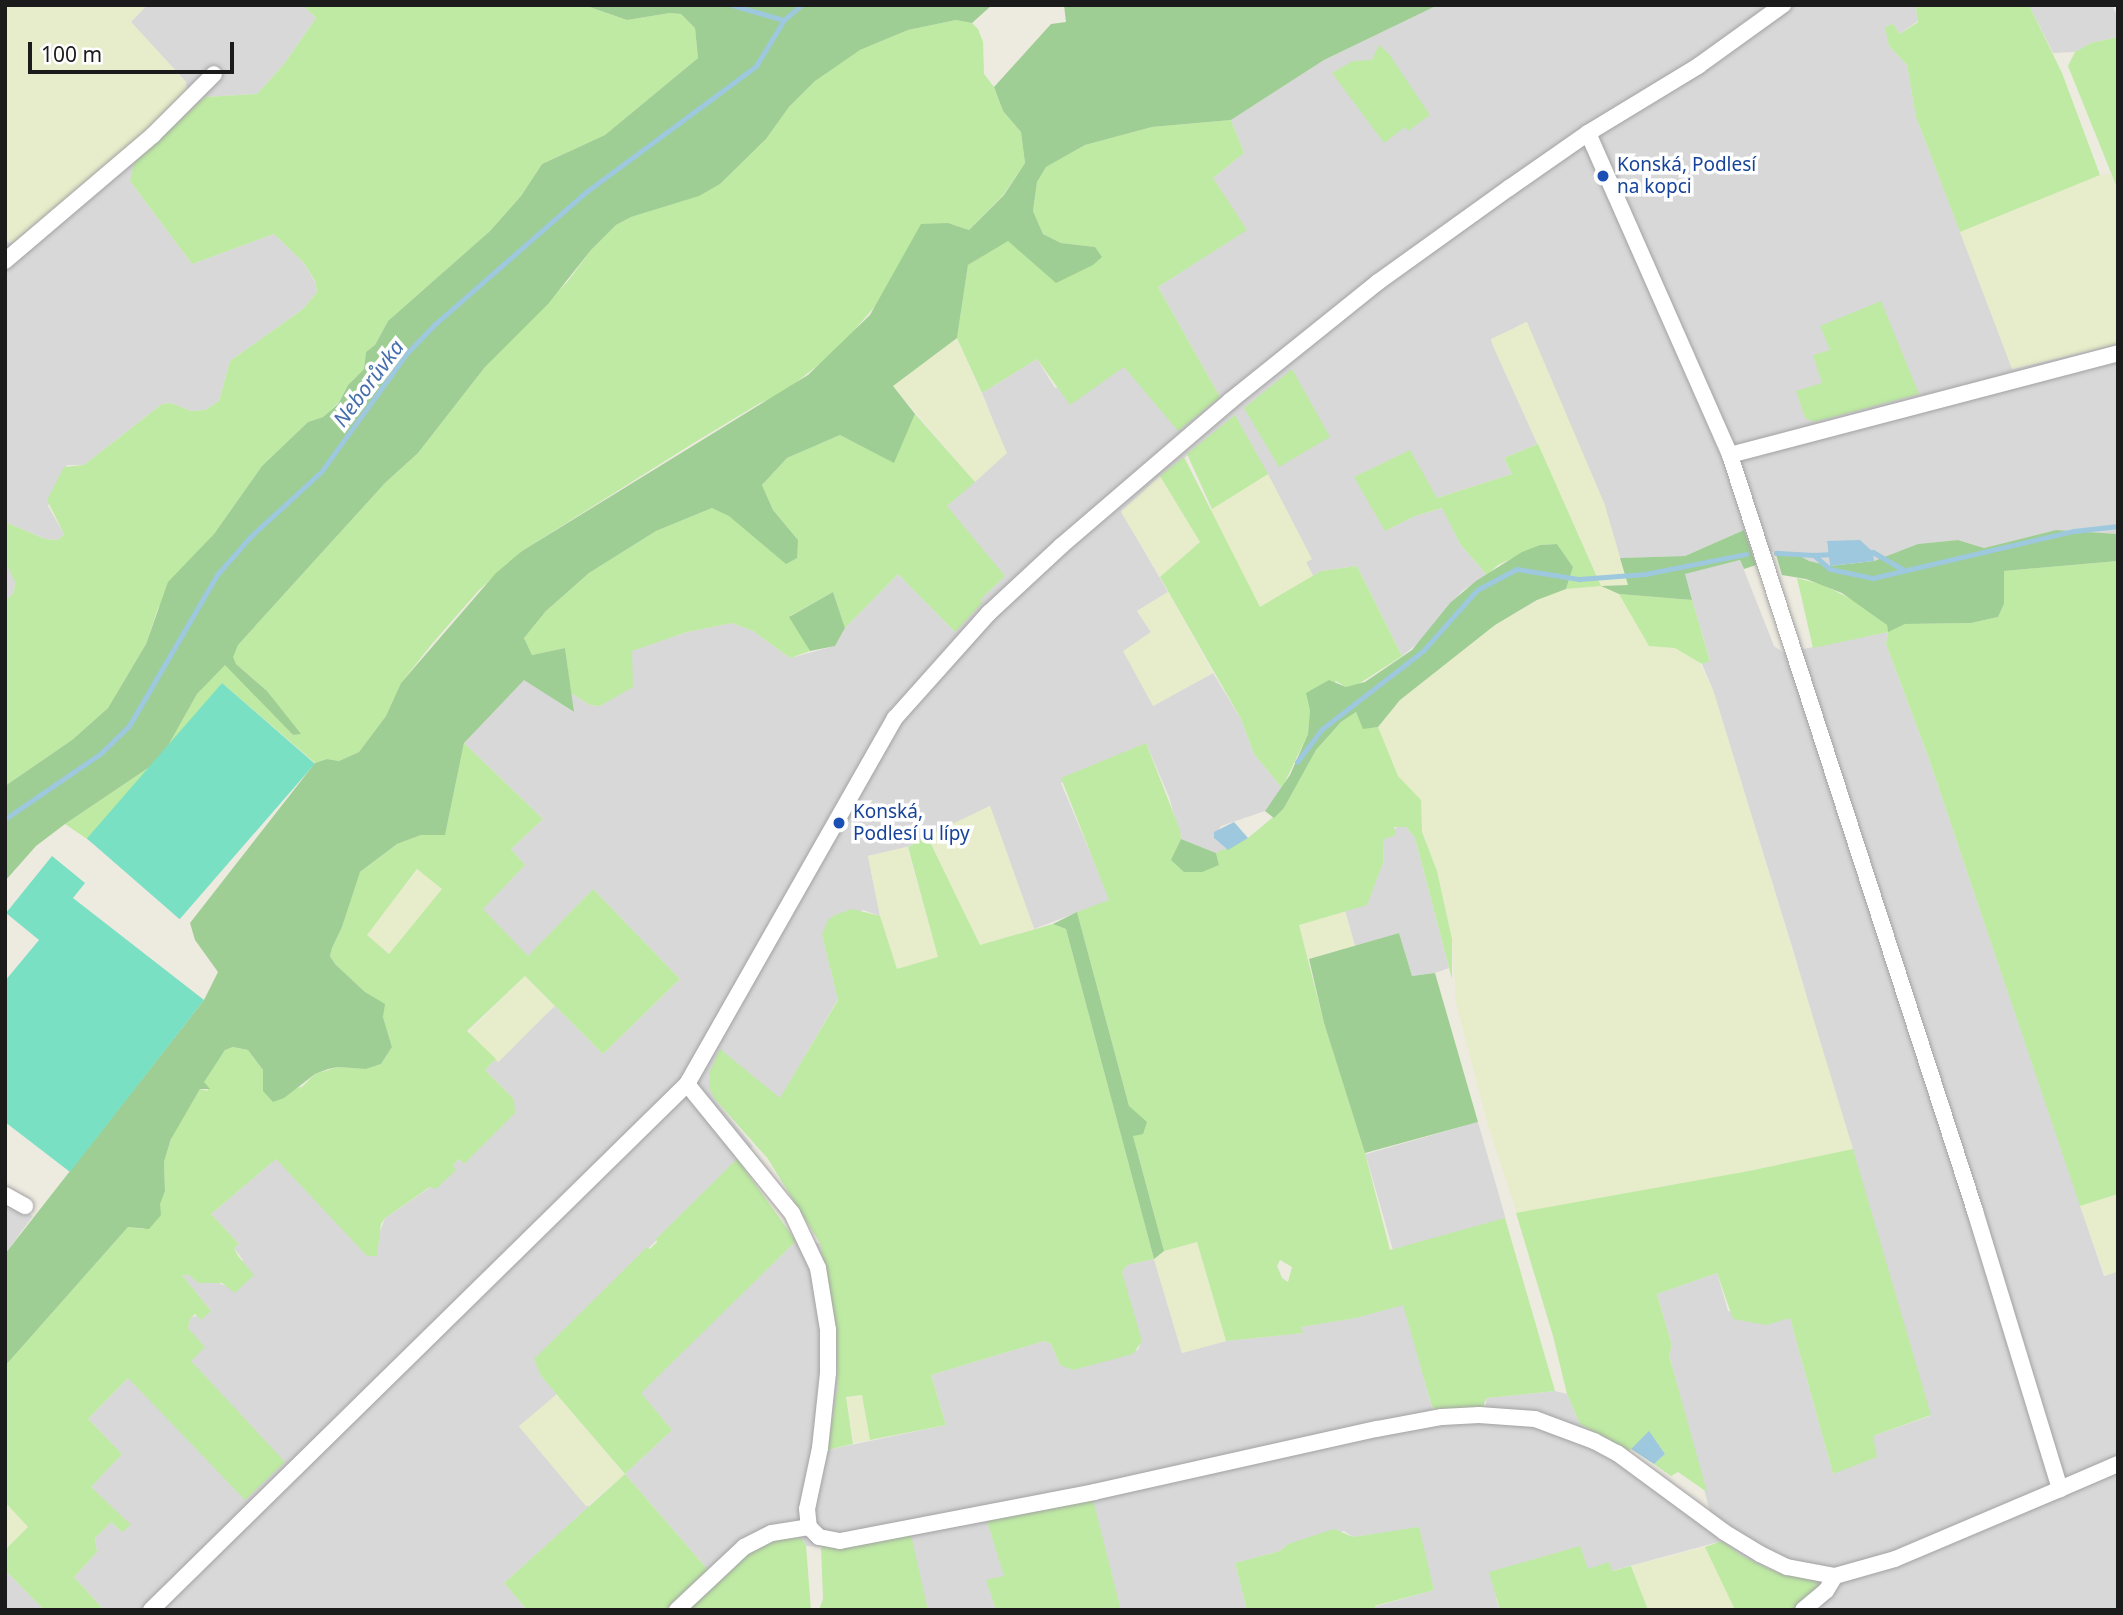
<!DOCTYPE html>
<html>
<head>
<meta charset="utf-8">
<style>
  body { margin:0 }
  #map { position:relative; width:2123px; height:1615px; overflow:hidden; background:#edeae0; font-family:"Noto Sans",sans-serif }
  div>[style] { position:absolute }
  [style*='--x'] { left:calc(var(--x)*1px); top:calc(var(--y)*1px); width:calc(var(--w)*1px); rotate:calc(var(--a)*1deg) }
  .residential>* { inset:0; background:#d9d8d8; transform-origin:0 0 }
  .farmland>* { inset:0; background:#e7edca; transform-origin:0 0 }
  .grass>* { inset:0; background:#beeaa3 }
  .forest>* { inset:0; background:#9ece93 }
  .pitch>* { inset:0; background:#7ae0c3; transform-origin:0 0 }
  .water>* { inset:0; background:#9ec8dd }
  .stream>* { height:4.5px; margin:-2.25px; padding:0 2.25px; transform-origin:2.25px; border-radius:2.25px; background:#9ec8dd }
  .roads { filter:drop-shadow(0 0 2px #a2a2a2) drop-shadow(0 0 2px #a2a2a2) }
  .street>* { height:16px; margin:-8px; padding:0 8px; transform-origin:8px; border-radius:8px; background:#fff }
  .dots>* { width:19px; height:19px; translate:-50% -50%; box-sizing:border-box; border:4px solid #fff; border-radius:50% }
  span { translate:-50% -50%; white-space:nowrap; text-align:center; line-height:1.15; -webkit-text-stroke:7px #fff; paint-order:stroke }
  .transit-label { font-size:19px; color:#164399 }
  .left { translate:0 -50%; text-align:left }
  .water-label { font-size:21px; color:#466eac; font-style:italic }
  .frame { position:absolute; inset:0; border:7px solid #1b1b1b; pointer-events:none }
  .scale { position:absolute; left:28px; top:42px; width:206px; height:32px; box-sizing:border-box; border:4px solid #1b1b1b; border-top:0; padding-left:9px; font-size:21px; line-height:24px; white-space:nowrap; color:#1b1b1b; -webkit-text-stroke:5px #fff; paint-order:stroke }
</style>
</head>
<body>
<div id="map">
  <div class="residential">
    <i style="clip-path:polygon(147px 5px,303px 5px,316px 18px,284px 64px,257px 94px,205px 97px,130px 181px,192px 264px,274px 234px,304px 263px,315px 282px,317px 292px,303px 309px,230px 361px,219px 401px,205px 410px,191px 411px,171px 403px,162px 404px,84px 465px,67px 465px,48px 506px,64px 534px,58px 540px,45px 539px,5px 522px,5px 239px,9px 243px,185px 91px,186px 82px,131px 22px)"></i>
    <i style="clip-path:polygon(1438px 5px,1920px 5px,1916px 9px,1918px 21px,1900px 34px,1893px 24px,1886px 27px,1889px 46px,1907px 65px,1916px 117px,2013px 369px,2118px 344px,2118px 534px,2056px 530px,1984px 548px,1958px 540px,1919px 544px,1874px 561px,1872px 552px,1827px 541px,1830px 566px,1809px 561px,1795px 553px,1751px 551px,1744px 530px,1685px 556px,1620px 558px,1604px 503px,1526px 322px,1491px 340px,1538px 444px,1504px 458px,1512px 474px,1437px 498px,1385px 531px,1415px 516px,1443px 508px,1460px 544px,1487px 575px,1462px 591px,1422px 640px,1402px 656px,1357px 566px,1321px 571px,1313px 576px,1306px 562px,1311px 559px,1235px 415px,1121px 511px,1168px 592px,1137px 611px,1151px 632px,1153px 706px,1213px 673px,1241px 719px,1254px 754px,1282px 788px,1265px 811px,1221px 826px,1214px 838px,1228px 850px,1216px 853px,1181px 839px,1169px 797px,1146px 743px,1061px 783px,1110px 900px,1034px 929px,990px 806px,907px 847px,868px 856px,880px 916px,863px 910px,822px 935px,838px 999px,780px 1099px,720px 1050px,714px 1098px,753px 1146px,535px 1359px,541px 1376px,557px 1394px,520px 1427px,589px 1507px,504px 1583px,527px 1610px,104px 1610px,74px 1577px,97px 1552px,95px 1538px,111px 1522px,122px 1532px,91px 1486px,122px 1454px,88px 1419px,129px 1377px,245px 1499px,191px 1361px,188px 1328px,190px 1318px,211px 1311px,182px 1275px,189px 1274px,198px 1283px,214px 1281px,228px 1287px,243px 1260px,234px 1248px,239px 1244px,211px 1214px,276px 1159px,378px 1250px,379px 1234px,385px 1218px,431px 1187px,459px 1159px,464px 1164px,514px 1099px,485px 1070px,496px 1059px,555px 1006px,603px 1054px,680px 979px,593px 889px,528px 957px,482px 909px,525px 865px,511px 849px,543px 819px,464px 743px,524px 679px,573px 712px,571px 693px,590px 705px,600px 706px,610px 699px,631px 651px,687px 632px,732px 623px,753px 631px,790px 658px,835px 646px,845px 628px,898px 574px,955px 632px,980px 600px,947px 506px,1006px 453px,982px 393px,1037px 359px,1055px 388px,1124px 367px,1220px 397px,1158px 287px,1246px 230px,1213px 178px,1244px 153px,1231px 120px,1324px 60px)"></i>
    <i style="clip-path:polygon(2029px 5px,2112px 5px,2118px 18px,2118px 37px,2091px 43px,2075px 52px,2053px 53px)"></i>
    <i style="clip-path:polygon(1740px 560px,1774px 646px,1784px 653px,1888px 632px,1886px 644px,1929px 759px,2104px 1276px,2118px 1271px,2118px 1610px,1824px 1610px,1819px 1604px,1817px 1580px,1776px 1572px,1742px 1556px,1722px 1541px,1611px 1571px,1588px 1569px,1496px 1598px,1500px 1610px,1375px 1610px,1374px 1607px,1434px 1590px,1418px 1528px,1353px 1537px,1344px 1531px,1288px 1544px,1280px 1551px,1235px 1563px,1247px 1610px,1121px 1610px,1092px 1500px,987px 1521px,1005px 1576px,987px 1581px,996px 1610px,928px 1610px,920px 1582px,841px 1548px,806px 1546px,802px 1540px,708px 1570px,625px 1474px,672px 1430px,640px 1393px,796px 1241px,820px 1243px,836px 1326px,838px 1385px,827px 1450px,946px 1425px,931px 1375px,1044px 1341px,1051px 1344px,1060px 1365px,1138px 1350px,1140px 1345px,1122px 1272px,1127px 1265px,1154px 1259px,1182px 1353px,1226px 1341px,1302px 1333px,1300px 1327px,1356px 1318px,1404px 1304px,1432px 1408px,1440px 1412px,1485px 1409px,1487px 1398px,1555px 1391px,1567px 1394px,1580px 1424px,1629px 1451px,1710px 1512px,1669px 1354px,1672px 1346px,1657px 1294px,1717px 1273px,1728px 1311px,1790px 1318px,1833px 1474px,1873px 1436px,1930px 1416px,1793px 950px,1713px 690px,1702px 664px,1710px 660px,1684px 574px)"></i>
    <i style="clip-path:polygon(5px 561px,15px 581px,14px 592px,5px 602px)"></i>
    <i style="clip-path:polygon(1399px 825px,1406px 827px,1415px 838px,1449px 968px,1435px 973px,1412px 976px,1399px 933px,1355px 946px,1345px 911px,1367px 904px,1383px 863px,1384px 839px)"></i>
    <i style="left:1478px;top:1122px;width:100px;height:117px;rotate:74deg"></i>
    <i style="clip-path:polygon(5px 1201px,33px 1216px,5px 1254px)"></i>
    <i style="clip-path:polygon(5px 1570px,44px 1610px,5px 1610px)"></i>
  </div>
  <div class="farmland">
    <i style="clip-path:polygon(5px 5px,147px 5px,131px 22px,186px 82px,188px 97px,12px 243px,5px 239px)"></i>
    <i style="clip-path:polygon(2111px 174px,2118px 190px,2118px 344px,2012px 369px,1960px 232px,2100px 175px)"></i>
    <i style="clip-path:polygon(1527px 322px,1604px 503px,1628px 585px,1603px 586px,1615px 591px,1627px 603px,1645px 640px,1675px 648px,1698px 660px,1713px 690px,1853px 1149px,1750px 1171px,1517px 1214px,1488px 1125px,1456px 1003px,1452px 939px,1437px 871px,1422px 832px,1421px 800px,1398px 776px,1378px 727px,1400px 700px,1495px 625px,1555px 591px,1601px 585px,1493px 346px,1491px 339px)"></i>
    <i style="clip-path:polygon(957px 338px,1007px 453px,975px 482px,893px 386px)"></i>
    <i style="clip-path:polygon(1268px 474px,1312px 559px,1306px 562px,1313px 576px,1260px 608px,1210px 510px)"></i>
    <i style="clip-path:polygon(1160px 476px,1200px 542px,1160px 577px,1121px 512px)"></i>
    <i style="clip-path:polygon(1168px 592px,1213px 673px,1153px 706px,1123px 651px,1151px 632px,1137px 611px)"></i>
    <i style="clip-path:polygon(990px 806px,1034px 929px,980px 945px,927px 836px)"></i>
    <i style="clip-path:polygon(907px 847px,938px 957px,897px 969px,880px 916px,868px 856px)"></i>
    <i style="left:418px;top:869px;width:31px;height:84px;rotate:38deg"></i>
    <i style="left:1345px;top:911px;width:36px;height:49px;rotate:74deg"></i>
    <i style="left:525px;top:976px;width:42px;height:80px;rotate:45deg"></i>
    <i style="clip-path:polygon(2118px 1194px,2118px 1271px,2105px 1276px,2080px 1206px)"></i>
    <i style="clip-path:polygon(1197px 1242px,1226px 1341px,1182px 1353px,1154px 1259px,1164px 1251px)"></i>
    <i style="left:557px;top:1394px;width:105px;height:50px;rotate:50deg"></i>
    <i style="left:862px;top:1395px;width:46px;height:16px;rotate:80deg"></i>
    <i style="clip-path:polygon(5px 1502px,28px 1527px,5px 1550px)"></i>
    <i style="clip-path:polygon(1705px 1547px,1735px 1610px,1648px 1610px,1631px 1566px)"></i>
  </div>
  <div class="grass">
    <i style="clip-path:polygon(303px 5px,584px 5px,627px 20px,670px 13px,681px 14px,695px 28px,698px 58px,605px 135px,542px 164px,521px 196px,490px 231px,388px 321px,375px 345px,366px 352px,364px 369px,348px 385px,338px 403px,323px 417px,308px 422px,262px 466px,214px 534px,194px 556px,158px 608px,146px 644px,108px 708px,72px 740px,5px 786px,5px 602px,14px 592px,15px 582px,5px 561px,5px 522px,45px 539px,58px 540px,64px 534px,47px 500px,64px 467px,84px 465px,162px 404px,171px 403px,191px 411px,205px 410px,219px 401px,230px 361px,303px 309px,317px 292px,315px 281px,304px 263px,274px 234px,192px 264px,130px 181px,134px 163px,205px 97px,257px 94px,284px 64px,316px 18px)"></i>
    <i style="clip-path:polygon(1920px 5px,2029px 5px,2062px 73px,2100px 175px,1960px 232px,1916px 117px,1907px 65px,1889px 46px,1885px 27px,1893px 24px,1900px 34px,1918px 22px,1916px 9px)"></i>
    <i style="clip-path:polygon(956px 20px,972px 23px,978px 29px,983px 42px,984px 74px,994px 87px,1003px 111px,1021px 132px,1025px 163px,1004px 194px,969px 230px,948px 223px,836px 351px,780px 395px,760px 403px,692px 444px,522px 551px,479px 590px,431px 645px,401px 683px,386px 716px,359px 752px,339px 761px,327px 759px,315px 763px,222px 683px,93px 843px,65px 824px,160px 760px,197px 694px,225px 664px,293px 735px,300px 734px,267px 691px,236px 664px,232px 657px,238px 645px,385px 483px,418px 453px,485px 367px,568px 281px,591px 250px,616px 225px,631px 217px,698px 196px,720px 184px,766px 139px,789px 107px,815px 81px,840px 63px,860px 50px,908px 30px)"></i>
    <i style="clip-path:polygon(2118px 37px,2118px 190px,2068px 66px,2075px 52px,2091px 43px)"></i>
    <i style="clip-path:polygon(1379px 45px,1389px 54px,1430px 115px,1408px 131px,1405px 127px,1384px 143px,1332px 73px,1353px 61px,1372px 60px)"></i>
    <i style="clip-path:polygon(1231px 120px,1244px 153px,1213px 178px,1247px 230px,1158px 287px,1220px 397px,1178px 431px,1124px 367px,1070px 405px,1037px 359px,982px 393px,957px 338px,968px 265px,1008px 240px,1056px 282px,1095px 247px,1061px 243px,1043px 234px,1033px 211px,1037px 182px,1046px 167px,1085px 145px,1152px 127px)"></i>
    <i style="clip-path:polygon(1881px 301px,1919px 394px,1814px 422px,1805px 418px,1796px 391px,1822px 383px,1813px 355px,1830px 350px,1820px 326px)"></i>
    <i style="clip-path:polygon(1292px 369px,1330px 437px,1279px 467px,1244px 408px)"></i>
    <i style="clip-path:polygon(915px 414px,975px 482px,947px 506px,1005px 576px,980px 600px,982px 603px,955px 632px,898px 574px,845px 628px,833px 592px,790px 616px,810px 651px,790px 658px,753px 631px,732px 623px,687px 632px,632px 651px,633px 687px,600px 706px,590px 705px,571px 693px,565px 648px,532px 655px,524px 638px,546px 611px,589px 573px,656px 531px,712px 508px,798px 540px,773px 510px,762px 485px,787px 458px,840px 435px,894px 462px)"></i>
    <i style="clip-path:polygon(1235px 415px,1268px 474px,1212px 509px,1187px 454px)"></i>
    <i style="clip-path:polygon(1538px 444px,1601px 586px,1566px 589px,1573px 567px,1557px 544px,1540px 545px,1498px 565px,1487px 575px,1460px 544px,1442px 508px,1415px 516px,1385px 531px,1354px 477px,1410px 450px,1437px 498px,1512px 474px,1504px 458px)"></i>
    <i style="clip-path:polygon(1184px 457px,1260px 607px,1321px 571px,1357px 566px,1402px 656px,1354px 687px,1346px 687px,1336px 681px,1310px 710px,1308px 734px,1282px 788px,1254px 754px,1241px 719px,1160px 577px,1200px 542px,1160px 476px)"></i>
    <i style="clip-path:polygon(2118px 561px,2118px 1194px,2080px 1206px,1929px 759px,1886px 644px,1888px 632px,1813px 648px,1797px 578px,1823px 585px,1855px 601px,1887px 625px,1888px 631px,1905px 624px,1971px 623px,1998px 617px,2004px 604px,2004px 571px)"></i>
    <i style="clip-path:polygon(1619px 594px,1692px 600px,1710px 661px,1702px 664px,1675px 648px,1649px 646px)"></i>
    <i style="clip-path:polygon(evenodd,1356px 712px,1363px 728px,1378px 727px,1398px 776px,1421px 800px,1422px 832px,1437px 871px,1452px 939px,1452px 979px,1415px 838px,1406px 827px,1394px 827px,1396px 835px,1384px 839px,1383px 863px,1367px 905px,1299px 925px,1324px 1023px,1364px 1149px,1390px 1250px,1505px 1218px,1555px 1391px,1487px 1398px,1484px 1403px,1485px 1410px,1440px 1412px,1432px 1407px,1403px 1305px,1356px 1318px,1301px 1327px,1303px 1333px,1226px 1341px,1197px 1242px,1164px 1251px,1133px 1136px,1135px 1114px,1129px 1106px,1077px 912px,1109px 900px,1061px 778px,1146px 743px,1180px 830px,1181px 839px,1172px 860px,1219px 865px,1216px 853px,1248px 838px,1284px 808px,1316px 750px,1341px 722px,1356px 712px,1280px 1260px,1292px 1267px,1288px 1282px,1282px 1278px,1277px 1266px,1280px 1260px)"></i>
    <i style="clip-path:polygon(evenodd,464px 743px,543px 819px,511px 849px,525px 865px,483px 909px,528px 956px,593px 889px,680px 979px,603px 1054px,525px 976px,467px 1031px,496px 1059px,485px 1070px,514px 1099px,515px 1113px,464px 1164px,459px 1159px,453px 1165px,456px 1170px,436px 1189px,430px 1187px,385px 1218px,381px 1224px,377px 1256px,367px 1256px,276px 1159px,211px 1214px,239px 1244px,234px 1248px,238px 1256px,254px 1275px,235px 1293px,222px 1283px,198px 1283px,189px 1275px,182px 1275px,211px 1311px,201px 1320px,195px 1314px,190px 1319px,188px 1328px,205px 1347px,191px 1361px,285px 1462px,245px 1500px,128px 1378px,88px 1419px,122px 1454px,91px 1487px,131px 1525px,122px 1532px,111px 1522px,95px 1538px,97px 1552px,74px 1577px,104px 1610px,44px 1610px,5px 1570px,5px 1550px,28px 1527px,5px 1502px,5px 1366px,128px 1227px,144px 1229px,165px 1191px,164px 1162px,173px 1134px,200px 1089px,208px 1091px,204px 1082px,206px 1077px,225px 1050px,233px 1047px,248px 1050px,263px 1070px,263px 1091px,302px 1087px,315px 1074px,338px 1067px,366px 1069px,381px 1064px,392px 1047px,383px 1017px,384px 1004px,365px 992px,335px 964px,330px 956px,332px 948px,342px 927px,359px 873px,397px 844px,421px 835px,445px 834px,464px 743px,417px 869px,442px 889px,389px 954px,367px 935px,417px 869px)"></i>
    <i style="clip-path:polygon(927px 836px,980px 945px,1053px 924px,1066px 929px,1154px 1259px,1127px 1265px,1122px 1272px,1142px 1341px,1133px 1354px,1073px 1370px,1060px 1365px,1051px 1344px,1044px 1341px,931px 1375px,946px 1425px,870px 1440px,862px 1395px,846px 1397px,853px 1444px,827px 1450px,838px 1385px,836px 1326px,820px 1243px,768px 1159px,714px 1098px,709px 1087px,710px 1071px,720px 1049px,780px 1098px,838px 1000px,822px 935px,828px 920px,835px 915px,852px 909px,880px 916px,897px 969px,938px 957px,908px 847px)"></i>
    <i style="clip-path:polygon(1853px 1149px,1931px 1415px,1873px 1436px,1877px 1457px,1833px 1474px,1790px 1318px,1766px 1325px,1733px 1319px,1717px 1273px,1657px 1294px,1672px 1346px,1669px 1355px,1707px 1492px,1678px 1472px,1671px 1476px,1654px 1464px,1665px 1454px,1649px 1432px,1629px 1451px,1580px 1424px,1567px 1394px,1553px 1336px,1516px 1213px,1749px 1171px)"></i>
    <i style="clip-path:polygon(737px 1159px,796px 1241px,641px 1393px,672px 1430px,625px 1474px,708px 1570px,665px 1610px,527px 1610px,504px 1583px,625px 1474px,541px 1376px,534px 1359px,647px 1247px,650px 1249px,657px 1242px,656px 1239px)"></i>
    <i style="clip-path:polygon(1093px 1500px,1121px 1610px,996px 1610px,986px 1580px,1004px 1576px,987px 1521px)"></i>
    <i style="clip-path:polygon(1419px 1527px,1434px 1590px,1375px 1606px,1375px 1610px,1247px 1610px,1235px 1563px,1280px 1551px,1288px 1544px,1334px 1529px,1353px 1537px)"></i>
    <i style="clip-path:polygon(911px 1535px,928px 1610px,819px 1610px,823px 1599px,821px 1546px,841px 1548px)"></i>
    <i style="clip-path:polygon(782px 1537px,802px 1539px,806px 1546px,811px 1610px,685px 1610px,755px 1545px)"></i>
    <i style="clip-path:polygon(1722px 1541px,1742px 1556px,1776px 1572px,1817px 1580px,1819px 1588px,1794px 1610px,1735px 1610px,1705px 1547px)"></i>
    <i style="clip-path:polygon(1580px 1546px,1588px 1569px,1609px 1562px,1612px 1571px,1631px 1566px,1648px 1610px,1500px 1610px,1489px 1572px)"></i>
  </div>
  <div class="forest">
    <i style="clip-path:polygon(584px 5px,992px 5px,972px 23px,956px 20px,908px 30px,860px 50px,815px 81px,789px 107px,766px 139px,720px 184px,699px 196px,631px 217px,616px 225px,591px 250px,548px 304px,485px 367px,418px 453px,385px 483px,238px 645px,233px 657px,236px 664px,267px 691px,301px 734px,293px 735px,225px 665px,197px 694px,160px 760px,65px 824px,36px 846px,5px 881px,5px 786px,72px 740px,108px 708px,146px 644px,168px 582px,214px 534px,262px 466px,308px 422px,323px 417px,338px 404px,348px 385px,364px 369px,366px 352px,375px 345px,388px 321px,490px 231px,521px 196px,542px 164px,605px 135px,698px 58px,695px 28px,681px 14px,670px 13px,627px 20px)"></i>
    <i style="clip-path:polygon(1064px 5px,1438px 5px,1324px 60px,1231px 120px,1152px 127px,1085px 145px,1046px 167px,1037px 182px,1033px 211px,1043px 234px,1061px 243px,1095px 247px,1102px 257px,1093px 265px,1056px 283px,1008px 241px,968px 265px,957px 338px,893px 386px,915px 414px,894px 463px,840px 435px,787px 458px,762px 485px,773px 510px,798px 540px,797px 558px,786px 564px,729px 516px,712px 508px,656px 531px,589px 573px,546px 611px,524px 638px,532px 655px,565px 648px,574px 712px,524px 680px,464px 743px,445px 835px,421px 835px,397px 844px,360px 872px,342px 927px,332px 948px,330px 956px,335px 964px,365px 992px,385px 1004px,383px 1017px,392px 1047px,381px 1064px,366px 1069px,338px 1067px,328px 1069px,315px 1074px,284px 1098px,273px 1102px,263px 1091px,263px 1070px,248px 1050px,233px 1047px,225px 1050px,204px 1082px,210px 1089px,200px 1089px,171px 1139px,164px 1162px,165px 1191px,160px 1204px,161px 1215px,149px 1229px,128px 1227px,5px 1366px,5px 1254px,204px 1000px,218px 972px,195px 940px,190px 923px,315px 763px,327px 759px,339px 761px,359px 752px,386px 716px,401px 683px,496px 573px,522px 551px,808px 375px,870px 315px,921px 224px,948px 223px,969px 230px,1004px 195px,1025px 163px,1021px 132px,1003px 111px,994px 87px,1051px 24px,1066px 22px)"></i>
    <i style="clip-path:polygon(1744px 530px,1756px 565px,1744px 569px,1740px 560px,1685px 574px,1692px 600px,1619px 594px,1601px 586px,1628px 585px,1620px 558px,1685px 556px)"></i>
    <i style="clip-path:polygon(2056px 530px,2118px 534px,2118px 561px,2004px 571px,2004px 604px,1998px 617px,1971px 623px,1905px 624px,1888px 632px,1887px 625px,1842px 593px,1806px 579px,1782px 575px,1775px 551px,1795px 553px,1809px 561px,1830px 566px,1874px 561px,1918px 544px,1958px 540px,1984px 548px)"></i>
    <i style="clip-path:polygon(1557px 544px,1573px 567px,1566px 589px,1537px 600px,1495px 625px,1400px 700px,1378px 727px,1363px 729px,1356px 712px,1341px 722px,1316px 750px,1284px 808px,1274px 818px,1265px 811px,1290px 775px,1308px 734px,1310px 710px,1306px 693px,1329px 680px,1346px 687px,1365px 682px,1412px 650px,1450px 603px,1476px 581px,1522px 552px,1540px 545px)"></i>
    <i style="clip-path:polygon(833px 592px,845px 628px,835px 646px,810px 651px,789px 617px)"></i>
    <i style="clip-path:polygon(1181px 839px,1216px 853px,1219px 865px,1202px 872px,1184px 872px,1171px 860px)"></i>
    <i style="clip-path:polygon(1077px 912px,1129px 1106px,1147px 1122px,1143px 1134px,1133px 1136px,1164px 1251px,1154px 1259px,1066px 929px,1053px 924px)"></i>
    <i style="clip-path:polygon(1399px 933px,1412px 976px,1435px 973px,1478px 1122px,1365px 1153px,1324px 1023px,1309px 959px)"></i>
  </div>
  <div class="pitch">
    <i style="left:222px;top:683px;width:123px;height:206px;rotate:41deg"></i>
    <i style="clip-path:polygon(52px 856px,85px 883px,73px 898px,204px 1000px,70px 1172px,5px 1122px,5px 981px,39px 940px,6px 913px)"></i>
  </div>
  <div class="water">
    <i style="clip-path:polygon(1860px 540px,1873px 552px,1874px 561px,1830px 566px,1827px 541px)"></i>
    <i style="clip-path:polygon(1234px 822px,1248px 838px,1228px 850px,1214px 838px,1214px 832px)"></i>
    <i style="clip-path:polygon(1649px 1431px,1665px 1454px,1654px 1464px,1631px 1449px)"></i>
  </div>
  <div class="stream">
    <i style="--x:732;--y:5;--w:54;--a:16.1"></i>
    <i style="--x:1776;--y:553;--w:38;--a:3"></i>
    <i style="--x:1814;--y:555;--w:21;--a:41"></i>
    <i style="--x:1830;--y:569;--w:44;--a:11.8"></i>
    <i style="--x:1873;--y:578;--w:206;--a:-13.2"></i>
    <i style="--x:2074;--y:531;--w:44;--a:-6.5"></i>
    <i style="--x:1867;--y:553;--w:6;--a:-9"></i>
    <i style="--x:1873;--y:552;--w:34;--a:30"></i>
    <i style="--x:1814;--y:555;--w:20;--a:-3"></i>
    <i style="--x:1297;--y:762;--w:41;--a:-52.9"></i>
    <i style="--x:1322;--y:729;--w:128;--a:-37.7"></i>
    <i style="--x:1423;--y:651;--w:81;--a:-48.5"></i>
    <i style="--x:1477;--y:590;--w:45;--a:-27.7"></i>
    <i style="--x:1517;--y:569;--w:63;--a:9.2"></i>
    <i style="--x:1579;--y:579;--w:66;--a:-4.3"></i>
    <i style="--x:1645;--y:574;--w:103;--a:-11.2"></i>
    <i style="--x:5;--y:819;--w:115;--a:-34.4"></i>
    <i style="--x:100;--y:754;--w:40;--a:-44"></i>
    <i style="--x:129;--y:726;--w:175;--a:-59.8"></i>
    <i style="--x:217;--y:575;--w:50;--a:-49"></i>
    <i style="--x:250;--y:537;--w:96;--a:-42.5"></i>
    <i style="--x:321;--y:472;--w:148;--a:-54.1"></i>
    <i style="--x:408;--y:352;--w:36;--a:-46"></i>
    <i style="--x:433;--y:326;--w:203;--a:-41.2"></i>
    <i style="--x:586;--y:192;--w:212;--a:-36.5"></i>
    <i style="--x:756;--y:66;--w:54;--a:-58.7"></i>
    <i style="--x:784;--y:20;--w:23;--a:-41"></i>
  </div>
  <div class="roads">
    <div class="street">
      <i style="--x:1588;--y:133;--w:352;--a:66.2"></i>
      <i style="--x:1730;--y:455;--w:795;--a:72.04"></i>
      <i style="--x:1975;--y:1211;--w:291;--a:73"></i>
      <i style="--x:2060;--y:1489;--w:63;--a:-23.3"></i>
      <i style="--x:5;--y:261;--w:194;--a:-40.4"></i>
      <i style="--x:153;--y:135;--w:86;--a:-45"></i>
      <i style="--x:1730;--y:455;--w:401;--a:-14.7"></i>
      <i style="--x:687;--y:1084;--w:166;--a:50.9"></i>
      <i style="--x:792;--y:1213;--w:61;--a:64.7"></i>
      <i style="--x:818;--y:1268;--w:63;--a:80.8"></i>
      <i style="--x:828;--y:1330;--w:43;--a:90"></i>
      <i style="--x:828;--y:1373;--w:75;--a:96.1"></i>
      <i style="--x:820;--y:1448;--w:62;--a:102"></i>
      <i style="--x:807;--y:1509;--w:18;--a:84"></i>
      <i style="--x:809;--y:1527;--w:14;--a:45"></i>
      <i style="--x:819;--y:1537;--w:21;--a:11"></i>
      <i style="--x:840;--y:1541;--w:259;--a:-10.9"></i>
      <i style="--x:1094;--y:1492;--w:290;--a:-12.6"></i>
      <i style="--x:1377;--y:1429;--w:66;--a:-10.5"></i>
      <i style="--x:1442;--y:1417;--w:37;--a:-3"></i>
      <i style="--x:1479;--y:1415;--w:56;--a:4.1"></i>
      <i style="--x:1535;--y:1419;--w:63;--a:20.4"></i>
      <i style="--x:1594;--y:1441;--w:26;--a:28"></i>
      <i style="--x:1617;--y:1453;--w:133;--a:36.4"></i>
      <i style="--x:1724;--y:1532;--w:42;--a:31.4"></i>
      <i style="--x:1760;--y:1554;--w:30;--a:26"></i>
      <i style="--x:1787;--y:1567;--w:49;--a:10.6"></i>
      <i style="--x:1835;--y:1576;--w:62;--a:-15.8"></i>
      <i style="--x:1895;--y:1559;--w:179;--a:-23"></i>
      <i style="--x:5;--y:1195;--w:23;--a:29"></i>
      <i style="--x:151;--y:1610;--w:751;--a:-44.46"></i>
      <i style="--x:687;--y:1084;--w:421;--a:-60.4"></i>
      <i style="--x:895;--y:718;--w:141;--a:-48.2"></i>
      <i style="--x:989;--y:613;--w:98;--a:-42.9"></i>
      <i style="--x:1061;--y:546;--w:223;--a:-40.6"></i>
      <i style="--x:1230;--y:401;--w:190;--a:-38.8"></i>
      <i style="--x:1378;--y:282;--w:161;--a:-35.7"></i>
      <i style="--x:1509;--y:188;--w:96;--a:-34.8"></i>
      <i style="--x:1588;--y:133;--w:129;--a:-31.3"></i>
      <i style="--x:1698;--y:66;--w:105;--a:-35.7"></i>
      <i style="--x:677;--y:1610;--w:92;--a:-43.2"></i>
      <i style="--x:744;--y:1547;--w:31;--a:-27"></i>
      <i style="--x:772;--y:1533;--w:37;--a:-9"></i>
      <i style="--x:1803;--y:1610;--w:30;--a:-40"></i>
      <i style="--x:1826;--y:1591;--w:17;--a:-59"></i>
    </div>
  </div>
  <div class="dots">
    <i style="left:1603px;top:176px;background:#1a4fb4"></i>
    <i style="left:839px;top:823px;background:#1a4fb4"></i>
  </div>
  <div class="transit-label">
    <span class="left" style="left:1617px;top:176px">Konská, Podlesí<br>na kopci</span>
    <span class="left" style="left:853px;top:823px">Konská,<br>Podlesí u lípy</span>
  </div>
  <div class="water-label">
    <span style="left:368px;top:383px;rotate:-53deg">Neborůvka</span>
  </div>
  <div class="frame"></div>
  <div class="scale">100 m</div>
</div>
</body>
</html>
